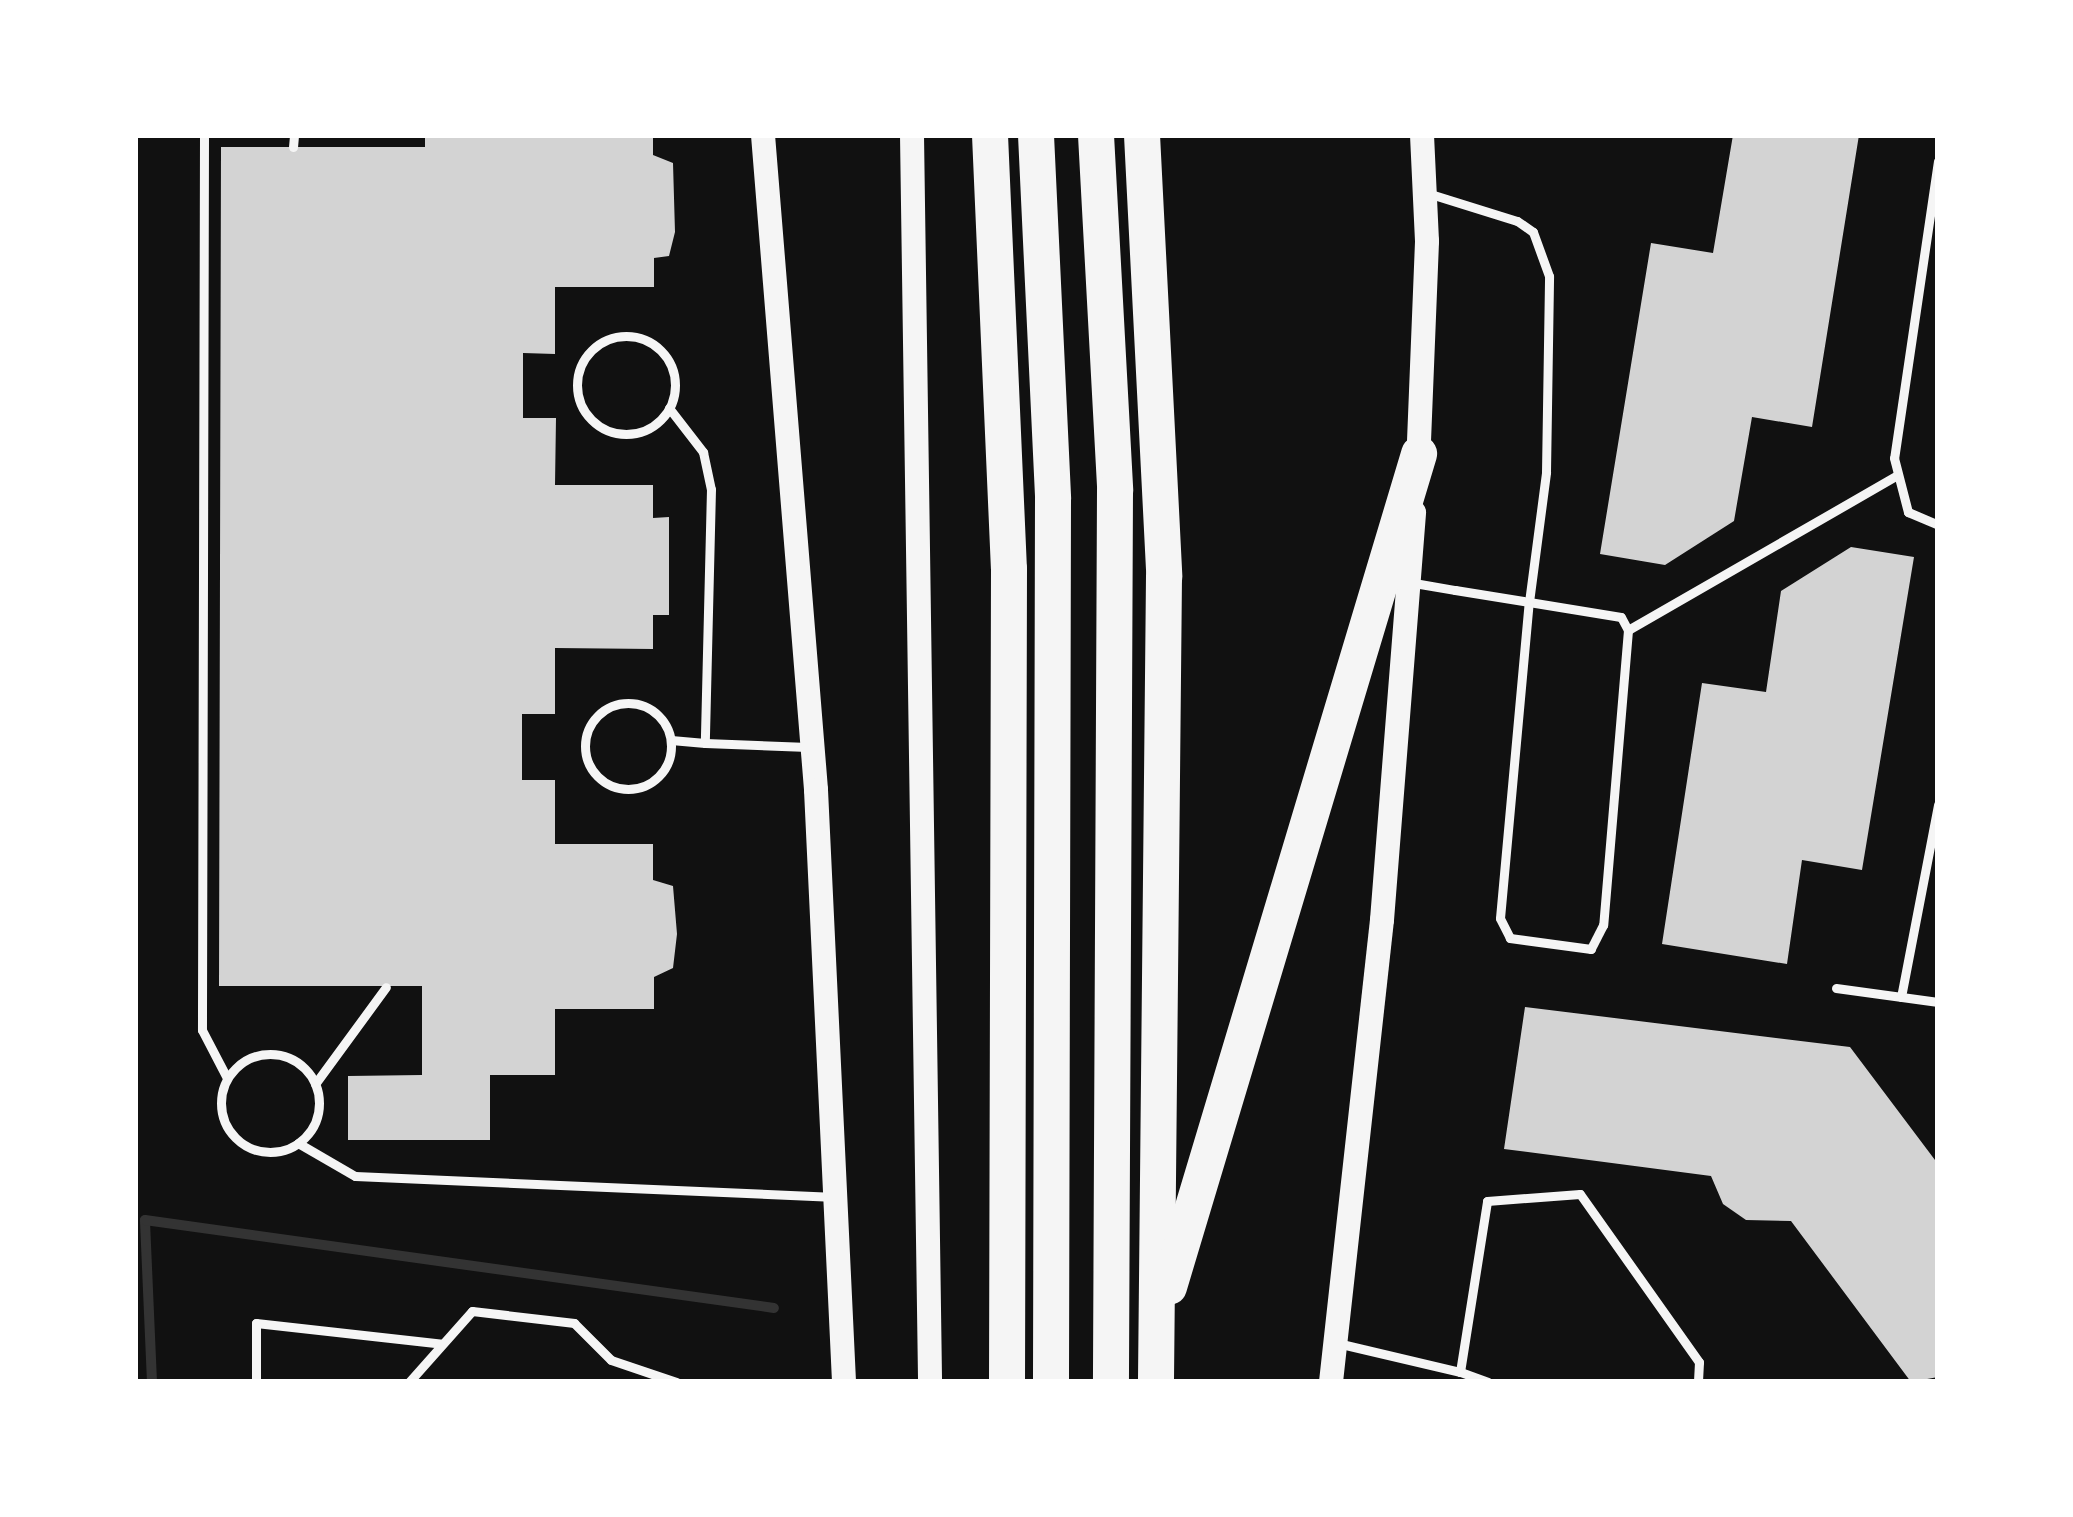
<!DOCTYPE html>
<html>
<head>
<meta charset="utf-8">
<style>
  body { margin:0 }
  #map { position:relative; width:2073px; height:1517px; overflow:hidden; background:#111; font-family:"Work Sans",sans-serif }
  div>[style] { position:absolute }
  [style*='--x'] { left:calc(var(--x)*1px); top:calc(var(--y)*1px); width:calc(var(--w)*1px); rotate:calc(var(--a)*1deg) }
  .stream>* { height:10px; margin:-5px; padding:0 5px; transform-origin:5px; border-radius:5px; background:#333 }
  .building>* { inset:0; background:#d3d3d3 }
  .service>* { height:9px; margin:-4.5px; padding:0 4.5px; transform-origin:4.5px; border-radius:4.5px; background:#f5f5f5 }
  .service>.ring { margin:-4.5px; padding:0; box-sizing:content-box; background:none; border:9px solid #f5f5f5; border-radius:50% }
  .secondary>* { height:24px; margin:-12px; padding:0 12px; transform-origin:12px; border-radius:12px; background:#f5f5f5 }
  .motorway>* { height:36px; margin:-18px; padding:0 18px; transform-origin:18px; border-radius:18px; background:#f5f5f5 }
  span { translate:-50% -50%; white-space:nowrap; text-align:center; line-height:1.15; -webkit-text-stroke:9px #fff; paint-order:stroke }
  .frame { position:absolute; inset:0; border:138px solid #fff; pointer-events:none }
</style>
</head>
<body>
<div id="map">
  <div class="stream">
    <i style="--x:152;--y:1382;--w:162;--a:-92.5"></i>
    <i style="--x:145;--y:1220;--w:635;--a:7.96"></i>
  </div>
  <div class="building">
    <i style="clip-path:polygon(425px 135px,653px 135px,653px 155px,673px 163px,675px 232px,669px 256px,654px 258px,654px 287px,555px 287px,555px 354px,523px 353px,523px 418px,556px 418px,555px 485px,653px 485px,653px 518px,669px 517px,669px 615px,653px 615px,653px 649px,555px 648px,555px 714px,522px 714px,522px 780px,555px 780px,555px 844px,653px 844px,653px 880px,673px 886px,677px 934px,673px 968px,654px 977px,654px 1009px,555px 1009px,555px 1075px,490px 1075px,490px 1140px,348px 1140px,348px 1076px,422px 1075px,422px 986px,219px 986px,221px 147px,425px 147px)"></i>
    <i style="clip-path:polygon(1733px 135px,1859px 135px,1812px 427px,1752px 417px,1734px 521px,1665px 565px,1600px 554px,1651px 243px,1713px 253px)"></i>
    <i style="clip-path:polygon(1851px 547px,1914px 557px,1862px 870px,1802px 860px,1787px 964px,1662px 944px,1702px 683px,1766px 692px,1781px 591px)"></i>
    <i style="clip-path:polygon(1525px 1007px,1850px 1047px,1938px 1164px,1938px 1377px,1911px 1382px,1791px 1221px,1746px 1220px,1723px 1204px,1711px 1176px,1504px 1149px)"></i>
  </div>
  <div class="service">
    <i style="--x:204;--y:135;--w:895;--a:90.13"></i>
    <i style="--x:202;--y:1030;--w:54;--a:62.5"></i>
    <i style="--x:293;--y:147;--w:12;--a:-85"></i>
    <i style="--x:1938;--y:161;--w:300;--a:98.4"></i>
    <i style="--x:1894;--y:458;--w:56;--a:75.5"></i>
    <i style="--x:1908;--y:512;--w:33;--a:23"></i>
    <i class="ring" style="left:577px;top:336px;width:89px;height:89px"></i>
    <i style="--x:669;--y:408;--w:56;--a:52.3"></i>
    <i style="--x:703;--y:452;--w:38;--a:78"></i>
    <i style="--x:711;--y:489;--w:254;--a:91.4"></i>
    <i style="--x:705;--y:743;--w:103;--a:2.2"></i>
    <i style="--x:1414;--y:583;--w:42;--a:9.7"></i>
    <i style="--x:1455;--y:590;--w:75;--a:9.2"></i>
    <i style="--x:1529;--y:602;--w:93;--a:9.3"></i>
    <i style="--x:1621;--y:617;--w:15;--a:62"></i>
    <i style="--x:1628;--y:630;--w:296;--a:94.8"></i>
    <i style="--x:1603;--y:925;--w:27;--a:117"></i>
    <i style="--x:1591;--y:949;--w:82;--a:-172.3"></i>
    <i style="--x:1510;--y:938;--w:22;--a:-117"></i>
    <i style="--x:1500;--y:918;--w:317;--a:-84.8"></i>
    <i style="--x:1529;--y:602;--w:131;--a:-82.5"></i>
    <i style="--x:1546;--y:472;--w:196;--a:-89.1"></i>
    <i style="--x:1549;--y:276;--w:47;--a:-110"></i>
    <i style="--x:1533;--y:232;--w:19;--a:-145"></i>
    <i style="--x:1517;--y:221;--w:94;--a:-162.7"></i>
    <i style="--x:1628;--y:630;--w:309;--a:-29.9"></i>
    <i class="ring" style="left:585px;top:703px;width:77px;height:77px"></i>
    <i style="--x:671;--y:740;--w:34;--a:5"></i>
    <i style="--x:1836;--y:988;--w:103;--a:7.8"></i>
    <i style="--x:1901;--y:997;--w:196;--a:-79.1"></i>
    <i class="ring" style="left:221px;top:1054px;width:89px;height:89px"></i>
    <i style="--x:315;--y:1084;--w:120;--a:-53.8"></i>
    <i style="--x:298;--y:1143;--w:66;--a:30.1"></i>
    <i style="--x:355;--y:1176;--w:481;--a:2.5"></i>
    <i style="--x:1337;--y:1343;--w:126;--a:13.3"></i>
    <i style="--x:256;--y:1382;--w:59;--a:-90"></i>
    <i style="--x:256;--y:1323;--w:187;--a:6.4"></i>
    <i style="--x:409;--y:1382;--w:95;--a:-48.4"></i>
    <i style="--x:472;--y:1311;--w:103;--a:6.7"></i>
    <i style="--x:574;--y:1323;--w:52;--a:45"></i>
    <i style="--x:611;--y:1360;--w:69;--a:18.7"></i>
    <i style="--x:1488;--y:1382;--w:30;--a:-160"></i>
    <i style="--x:1460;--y:1372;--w:173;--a:-81"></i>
    <i style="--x:1487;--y:1201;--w:93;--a:-4.3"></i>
    <i style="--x:1580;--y:1194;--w:206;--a:54.7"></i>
    <i style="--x:1699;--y:1362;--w:20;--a:93"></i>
  </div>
  <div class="secondary">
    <i style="--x:763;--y:135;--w:657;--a:85.37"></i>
    <i style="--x:816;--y:790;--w:593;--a:87.29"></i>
    <i style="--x:912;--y:135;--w:1247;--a:89.17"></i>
    <i style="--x:1418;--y:466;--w:225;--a:-87.7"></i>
    <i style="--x:1427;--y:241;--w:106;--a:-92.7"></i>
    <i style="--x:1331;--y:1382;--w:465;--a:-83.7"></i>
    <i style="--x:1382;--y:920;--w:409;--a:-85.5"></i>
  </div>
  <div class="motorway">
    <i style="--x:990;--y:135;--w:434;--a:87.5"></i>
    <i style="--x:1009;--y:569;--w:813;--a:90.14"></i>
    <i style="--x:1036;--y:135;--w:364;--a:87.3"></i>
    <i style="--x:1053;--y:499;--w:883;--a:90.13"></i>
    <i style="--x:1096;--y:135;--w:356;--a:86.9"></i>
    <i style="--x:1115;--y:490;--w:892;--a:90.26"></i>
    <i style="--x:1142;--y:135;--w:442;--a:87.1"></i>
    <i style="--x:1164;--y:576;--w:806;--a:90.57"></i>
    <i style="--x:1169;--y:1287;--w:870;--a:-73.29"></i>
  </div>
  <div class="frame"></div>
</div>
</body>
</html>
